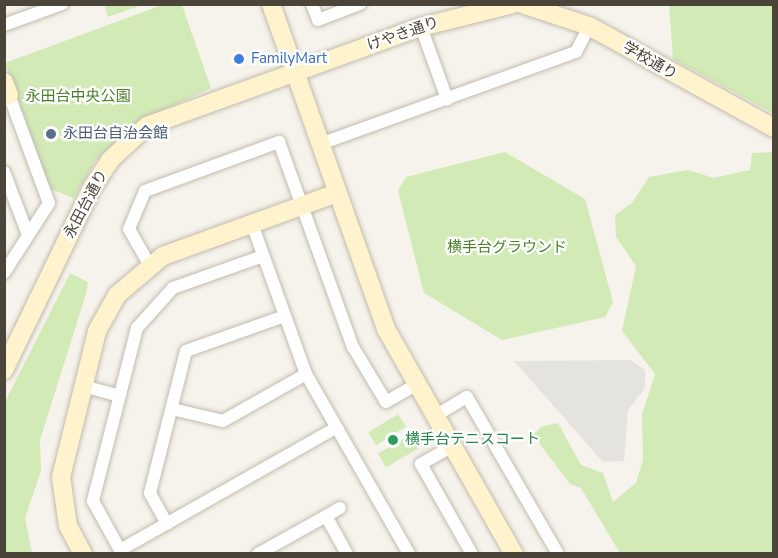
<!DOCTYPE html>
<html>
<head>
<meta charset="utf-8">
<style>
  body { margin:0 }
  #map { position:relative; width:778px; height:558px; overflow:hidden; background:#f6f3ec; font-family:"Nunito Sans","Noto Sans JP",sans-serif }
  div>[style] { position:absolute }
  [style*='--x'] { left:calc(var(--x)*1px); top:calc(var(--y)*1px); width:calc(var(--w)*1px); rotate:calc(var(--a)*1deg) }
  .green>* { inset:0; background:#d2eab5; transform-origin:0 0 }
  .parking>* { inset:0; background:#e5e3e0 }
  .roads { filter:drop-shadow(0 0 2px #c2bbae) drop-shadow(0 0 2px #c2bbae) }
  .street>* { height:12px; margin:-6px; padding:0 6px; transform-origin:6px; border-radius:6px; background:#fff }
  .secondary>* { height:18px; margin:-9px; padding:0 9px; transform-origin:9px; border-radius:9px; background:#fff3cd }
  .dots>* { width:16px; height:16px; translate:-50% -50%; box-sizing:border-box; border:3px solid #fff; border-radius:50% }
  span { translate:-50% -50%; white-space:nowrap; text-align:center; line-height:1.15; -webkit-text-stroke:4.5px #fff; paint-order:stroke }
  .street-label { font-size:15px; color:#4b4439 }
  .shop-label { font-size:15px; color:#366cbe }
  .left { translate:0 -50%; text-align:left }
  .park-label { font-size:15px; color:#4a7f2a }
  .service-label { font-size:15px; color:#4e5e75 }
  .leisure-label { font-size:15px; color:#27864d }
  .frame { position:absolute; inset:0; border:6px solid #4b4439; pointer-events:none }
</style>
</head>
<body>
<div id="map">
  <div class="green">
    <i style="clip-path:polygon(104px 4px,142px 4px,142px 5px,108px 17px)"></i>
    <i style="clip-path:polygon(162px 5px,182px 5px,211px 88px,135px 123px,96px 160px,74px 198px,50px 189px,5px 63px)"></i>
    <i style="clip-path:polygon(669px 5px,773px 5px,773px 113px,673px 59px)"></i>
    <i style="clip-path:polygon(505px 152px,585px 199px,613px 302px,605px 317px,502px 340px,424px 293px,398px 191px,406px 177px)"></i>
    <i style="clip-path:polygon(773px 152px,773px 553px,620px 553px,581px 488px,570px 484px,533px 435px,541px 427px,558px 423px,581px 465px,603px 473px,613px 502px,636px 483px,643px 460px,642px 414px,655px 374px,622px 331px,636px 266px,616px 237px,615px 215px,632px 203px,649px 177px,688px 170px,714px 178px,750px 170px,752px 153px)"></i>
    <i style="clip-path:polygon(70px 273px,88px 282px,86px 294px,40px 440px,41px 471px,25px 518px,32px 553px,5px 553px,5px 402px)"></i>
    <i style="left:398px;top:414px;width:15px;height:35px;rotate:58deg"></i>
    <i style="left:410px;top:435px;width:16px;height:37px;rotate:60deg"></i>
  </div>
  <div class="parking">
    <i style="clip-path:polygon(631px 360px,645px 370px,645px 388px,628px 410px,624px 461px,603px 462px,514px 361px)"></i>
  </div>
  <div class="roads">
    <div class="street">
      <i style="--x:312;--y:4;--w:17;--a:69"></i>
      <i style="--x:318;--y:20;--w:45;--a:-20.9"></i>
      <i style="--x:4;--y:25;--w:62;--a:-19.9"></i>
      <i style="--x:421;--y:27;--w:77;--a:70.1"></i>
      <i style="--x:4;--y:96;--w:5;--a:-11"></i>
      <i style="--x:9;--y:95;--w:115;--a:69.7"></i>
      <i style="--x:49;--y:203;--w:83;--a:122.7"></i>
      <i style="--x:320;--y:144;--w:272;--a:-19.8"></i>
      <i style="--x:576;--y:52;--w:29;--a:-63"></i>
      <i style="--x:4;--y:172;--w:67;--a:69.1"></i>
      <i style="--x:252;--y:224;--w:159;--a:70.2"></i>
      <i style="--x:306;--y:374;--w:207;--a:60.2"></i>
      <i style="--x:263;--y:256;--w:96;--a:160.4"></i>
      <i style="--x:173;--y:288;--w:54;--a:132"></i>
      <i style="--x:137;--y:328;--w:179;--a:104.3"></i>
      <i style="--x:93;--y:501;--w:56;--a:61.1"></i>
      <i style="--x:120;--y:550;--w:249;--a:-29.5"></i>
      <i style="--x:149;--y:264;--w:40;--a:-119.7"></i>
      <i style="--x:129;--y:229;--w:41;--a:-67.2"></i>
      <i style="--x:145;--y:191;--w:143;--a:-20.1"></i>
      <i style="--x:279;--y:142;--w:218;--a:70.2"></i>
      <i style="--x:353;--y:347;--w:64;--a:59"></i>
      <i style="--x:386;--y:402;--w:34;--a:-30"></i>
      <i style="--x:83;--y:386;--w:38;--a:15"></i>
      <i style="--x:172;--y:409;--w:52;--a:13.2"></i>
      <i style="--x:223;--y:421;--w:95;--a:-29.5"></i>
      <i style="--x:435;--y:416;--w:37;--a:-31"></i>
      <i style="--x:467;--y:397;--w:181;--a:59.9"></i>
      <i style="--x:453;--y:446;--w:37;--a:151"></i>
      <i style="--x:421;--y:464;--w:103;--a:60.5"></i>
      <i style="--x:326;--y:516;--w:16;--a:-30"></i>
      <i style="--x:167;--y:524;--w:35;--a:-119"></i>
      <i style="--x:150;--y:493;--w:146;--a:-75.8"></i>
      <i style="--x:186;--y:351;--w:105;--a:-19.5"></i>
      <i style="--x:258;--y:554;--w:78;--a:-29.2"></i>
      <i style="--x:326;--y:516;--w:43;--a:61.1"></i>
    </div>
    <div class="secondary">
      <i style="--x:271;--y:4;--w:345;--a:70.5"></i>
      <i style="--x:386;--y:329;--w:259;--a:60.4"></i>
      <i style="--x:522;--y:4;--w:71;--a:18.2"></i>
      <i style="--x:589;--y:26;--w:211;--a:28.9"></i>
      <i style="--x:4;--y:82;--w:14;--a:69"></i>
      <i style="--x:4;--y:370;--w:202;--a:-64.2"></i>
      <i style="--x:92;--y:188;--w:33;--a:-57"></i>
      <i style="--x:110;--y:160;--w:50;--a:-42.6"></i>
      <i style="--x:147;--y:126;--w:291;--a:-19.9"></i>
      <i style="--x:421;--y:27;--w:95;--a:-14"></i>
      <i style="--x:83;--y:554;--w:32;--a:-118"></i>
      <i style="--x:68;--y:526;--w:49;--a:-98.1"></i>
      <i style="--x:61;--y:477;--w:150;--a:-76.1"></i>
      <i style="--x:97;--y:331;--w:41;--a:-60.9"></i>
      <i style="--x:117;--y:295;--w:60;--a:-40.3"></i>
      <i style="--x:163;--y:256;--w:185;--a:-19.9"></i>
    </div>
  </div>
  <div class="dots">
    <i style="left:239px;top:59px;background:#3f7fe0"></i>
    <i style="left:51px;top:134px;background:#5c6f8a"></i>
    <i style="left:393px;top:440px;background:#2e9e5b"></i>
  </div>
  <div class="street-label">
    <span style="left:403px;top:34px;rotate:-19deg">けやき通り</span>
    <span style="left:650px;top:61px;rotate:30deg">学校通り</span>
    <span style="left:86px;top:204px;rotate:-62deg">永田台通り</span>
  </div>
  <div class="shop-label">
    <span class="left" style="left:251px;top:59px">FamilyMart</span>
  </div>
  <div class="park-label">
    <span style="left:78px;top:97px">永田台中央公園</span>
    <span style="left:507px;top:248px">横手台グラウンド</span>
  </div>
  <div class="service-label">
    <span class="left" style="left:63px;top:134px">永田台自治会館</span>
  </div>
  <div class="leisure-label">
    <span class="left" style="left:405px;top:440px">横手台テニスコート</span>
  </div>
  <div class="frame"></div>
</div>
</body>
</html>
